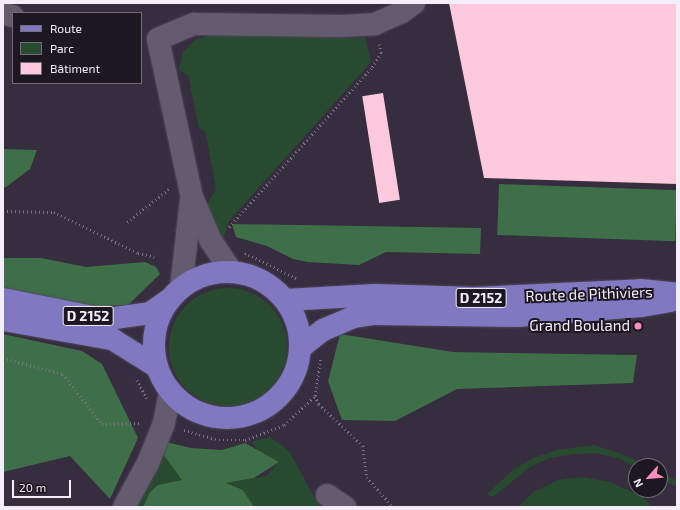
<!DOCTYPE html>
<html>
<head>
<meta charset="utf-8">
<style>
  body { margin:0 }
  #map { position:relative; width:680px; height:510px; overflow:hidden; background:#362d3f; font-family:"Exo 2",sans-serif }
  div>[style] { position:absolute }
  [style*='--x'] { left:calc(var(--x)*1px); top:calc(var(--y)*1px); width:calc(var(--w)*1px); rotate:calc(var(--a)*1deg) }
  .green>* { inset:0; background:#284b30 }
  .round { border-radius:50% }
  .forest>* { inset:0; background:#3e6f49; transform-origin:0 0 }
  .building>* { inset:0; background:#fdc9dd; transform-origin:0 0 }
  .path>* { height:2.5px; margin-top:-1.25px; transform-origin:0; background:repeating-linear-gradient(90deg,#7b7383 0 1px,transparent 0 4px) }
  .roads { filter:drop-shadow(0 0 1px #514959) drop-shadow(0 0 1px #514959) }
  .minor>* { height:22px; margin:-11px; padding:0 11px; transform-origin:11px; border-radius:11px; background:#655b6f }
  .major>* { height:22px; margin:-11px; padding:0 11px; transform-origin:11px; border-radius:11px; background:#8178c2 }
  .major>.ring { margin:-11px; padding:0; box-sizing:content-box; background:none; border:22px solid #8178c2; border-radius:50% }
  .dots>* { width:11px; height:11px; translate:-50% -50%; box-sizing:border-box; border:2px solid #1c1720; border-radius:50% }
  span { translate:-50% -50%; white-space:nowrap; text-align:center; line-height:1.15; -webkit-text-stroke:4px #1c1720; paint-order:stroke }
  .shield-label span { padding:1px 3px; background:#1c1720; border:1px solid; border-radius:3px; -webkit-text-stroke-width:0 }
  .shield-label { font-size:14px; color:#f3eef9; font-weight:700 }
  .street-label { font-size:15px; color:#f3eef9 }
  .poi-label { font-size:15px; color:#f3eef9 }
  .right { translate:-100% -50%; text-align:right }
  .frame { position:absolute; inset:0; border:4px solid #f3eef9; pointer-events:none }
  .legend { position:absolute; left:12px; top:12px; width:130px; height:72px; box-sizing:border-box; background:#1c1720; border:1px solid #726d77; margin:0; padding:5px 7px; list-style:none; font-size:12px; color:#f3eef9 }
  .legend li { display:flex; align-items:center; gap:8px; height:20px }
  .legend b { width:20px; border:1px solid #726d77 }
  .north { position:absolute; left:628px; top:458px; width:40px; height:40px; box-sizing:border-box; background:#1c1720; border:1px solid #726d77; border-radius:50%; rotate:243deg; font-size:11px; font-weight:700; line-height:16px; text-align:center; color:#f3eef9 }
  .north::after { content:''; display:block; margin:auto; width:14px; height:18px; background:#fc8fc1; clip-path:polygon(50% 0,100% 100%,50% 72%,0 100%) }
  .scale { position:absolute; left:12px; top:480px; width:59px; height:18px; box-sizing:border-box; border:2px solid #f3eef9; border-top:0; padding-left:5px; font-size:12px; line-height:14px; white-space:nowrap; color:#f3eef9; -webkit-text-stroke:3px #1c1720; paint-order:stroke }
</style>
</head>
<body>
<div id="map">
  <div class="green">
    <i style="clip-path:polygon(211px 35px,365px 38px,371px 62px,229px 221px,223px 240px,207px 204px,216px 190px,206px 133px,199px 128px,188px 75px,179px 70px,183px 52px,195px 40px)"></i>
    <i class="round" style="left:169px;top:288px;width:118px;height:118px"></i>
    <i style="clip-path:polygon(270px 437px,289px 451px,320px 507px,254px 507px,243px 490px,225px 483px,267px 476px,279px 462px,258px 451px,252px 442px)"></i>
    <i style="clip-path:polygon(594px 445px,622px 454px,647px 466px,636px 467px,618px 458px,596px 453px,574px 454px,549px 458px,530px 467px,493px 497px,487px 494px,512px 471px,533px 458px,557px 450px)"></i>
    <i style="clip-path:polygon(163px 454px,182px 480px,158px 485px,150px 492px,143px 507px,134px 507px)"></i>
    <i style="clip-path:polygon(660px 472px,677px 481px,677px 483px,675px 486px,660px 479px)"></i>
    <i style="clip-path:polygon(584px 477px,610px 482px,641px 496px,653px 507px,518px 507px,533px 492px,558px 480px)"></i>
  </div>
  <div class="forest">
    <i style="clip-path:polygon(3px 149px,37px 150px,30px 169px,6px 187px,3px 187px)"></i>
    <i style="left:499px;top:184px;width:178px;height:51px;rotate:2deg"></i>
    <i style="clip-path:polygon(232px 224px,481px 228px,480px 254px,386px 252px,359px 265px,308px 262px,293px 259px,267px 246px,236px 237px)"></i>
    <i style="clip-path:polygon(3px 258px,41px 258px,86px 267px,145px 262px,156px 267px,160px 274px,128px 305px,87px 307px,3px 289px)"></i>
    <i style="clip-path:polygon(3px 334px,82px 351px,102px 364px,138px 438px,110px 499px,70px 456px,3px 472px)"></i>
    <i style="clip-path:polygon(340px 334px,453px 352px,637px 355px,633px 383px,457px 389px,395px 421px,342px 420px,328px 381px)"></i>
    <i style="clip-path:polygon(166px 442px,191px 448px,222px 450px,245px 443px,279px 462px,254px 478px,226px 483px,243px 490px,254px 507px,143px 507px,150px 492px,158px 485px,182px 480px,163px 454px)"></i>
  </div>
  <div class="building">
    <i style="clip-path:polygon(449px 3px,677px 3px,677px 184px,484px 178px)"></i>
    <i style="left:383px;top:93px;width:108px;height:21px;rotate:81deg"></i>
  </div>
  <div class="path">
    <i style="--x:3;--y:211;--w:51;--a:1.1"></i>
    <i style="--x:54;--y:212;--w:93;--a:26"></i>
    <i style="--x:138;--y:253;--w:17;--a:13"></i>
    <i style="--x:127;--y:222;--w:53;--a:-38.2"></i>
    <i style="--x:229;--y:227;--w:215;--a:-48.2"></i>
    <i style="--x:372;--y:67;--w:17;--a:-57"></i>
    <i style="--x:381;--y:53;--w:9;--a:-103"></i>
    <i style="--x:245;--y:253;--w:57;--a:26.1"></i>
    <i style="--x:3;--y:358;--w:62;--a:14.9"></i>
    <i style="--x:63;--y:374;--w:63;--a:52"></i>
    <i style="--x:102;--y:424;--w:40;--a:-1.4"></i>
    <i style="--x:137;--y:380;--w:21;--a:61"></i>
    <i style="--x:315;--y:396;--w:9;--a:63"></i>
    <i style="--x:319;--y:404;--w:61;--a:43.7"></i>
    <i style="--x:363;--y:446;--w:31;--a:83"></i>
    <i style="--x:367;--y:477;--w:40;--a:49"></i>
    <i style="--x:184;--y:430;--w:36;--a:16"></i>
    <i style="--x:219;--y:440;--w:26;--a:0"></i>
    <i style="--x:245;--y:440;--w:42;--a:-21"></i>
    <i style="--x:284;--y:425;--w:42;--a:-43.1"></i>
    <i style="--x:315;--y:396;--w:37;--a:-82"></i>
  </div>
  <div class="roads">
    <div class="minor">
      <i style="--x:3;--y:13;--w:10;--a:17"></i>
      <i style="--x:158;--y:39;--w:39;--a:-23"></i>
      <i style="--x:194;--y:24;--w:147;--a:0.8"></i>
      <i style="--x:341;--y:26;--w:34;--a:-3"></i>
      <i style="--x:375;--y:24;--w:30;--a:-24"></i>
      <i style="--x:402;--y:12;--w:15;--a:-37"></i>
      <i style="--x:158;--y:39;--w:162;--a:77.9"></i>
      <i style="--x:192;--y:197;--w:48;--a:66.6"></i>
      <i style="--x:211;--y:241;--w:37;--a:56"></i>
      <i style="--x:181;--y:288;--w:89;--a:-83.5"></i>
      <i style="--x:327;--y:495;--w:22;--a:34"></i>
      <i style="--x:124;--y:507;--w:50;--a:-61.4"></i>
      <i style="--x:148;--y:463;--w:43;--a:-68.2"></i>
      <i style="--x:164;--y:423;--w:33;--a:-79"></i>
    </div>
    <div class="major">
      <i class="ring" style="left:154px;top:272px;width:124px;height:124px"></i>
      <i style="--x:3;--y:299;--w:92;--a:11.3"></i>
      <i style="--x:93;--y:317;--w:22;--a:3"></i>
      <i style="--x:115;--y:318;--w:35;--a:-8"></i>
      <i style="--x:150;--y:313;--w:24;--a:-35"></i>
      <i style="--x:285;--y:300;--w:90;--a:-3.2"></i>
      <i style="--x:375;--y:295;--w:99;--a:1.7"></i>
      <i style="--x:474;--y:298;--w:167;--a:-2.7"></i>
      <i style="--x:641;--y:290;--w:36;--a:6"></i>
      <i style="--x:3;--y:320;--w:111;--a:9.9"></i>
      <i style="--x:112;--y:339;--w:53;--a:31.9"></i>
      <i style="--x:300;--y:348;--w:29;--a:-38"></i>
      <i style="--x:323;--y:330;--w:33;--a:-23"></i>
      <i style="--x:353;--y:317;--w:22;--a:-8"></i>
      <i style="--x:375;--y:314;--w:142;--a:0.8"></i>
      <i style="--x:517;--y:316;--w:125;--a:-4.6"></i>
      <i style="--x:642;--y:306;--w:29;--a:-10"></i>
    </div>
  </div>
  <div class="dots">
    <i style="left:638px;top:326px;background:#fc8fc1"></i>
  </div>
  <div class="shield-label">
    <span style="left:481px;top:298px">D 2152</span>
    <span style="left:88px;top:316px">D 2152</span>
  </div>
  <div class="street-label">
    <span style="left:589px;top:294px;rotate:-2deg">Route de Pithiviers</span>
  </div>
  <div class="poi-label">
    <span class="right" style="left:630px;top:326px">Grand Bouland</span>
  </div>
  <div class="frame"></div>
  <ul class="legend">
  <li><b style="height:5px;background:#8178c2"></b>Route</li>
  <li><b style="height:11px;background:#284b30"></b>Parc</li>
  <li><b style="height:11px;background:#fdc9dd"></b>Bâtiment</li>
  </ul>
  <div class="north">N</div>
  <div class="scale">20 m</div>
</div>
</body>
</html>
